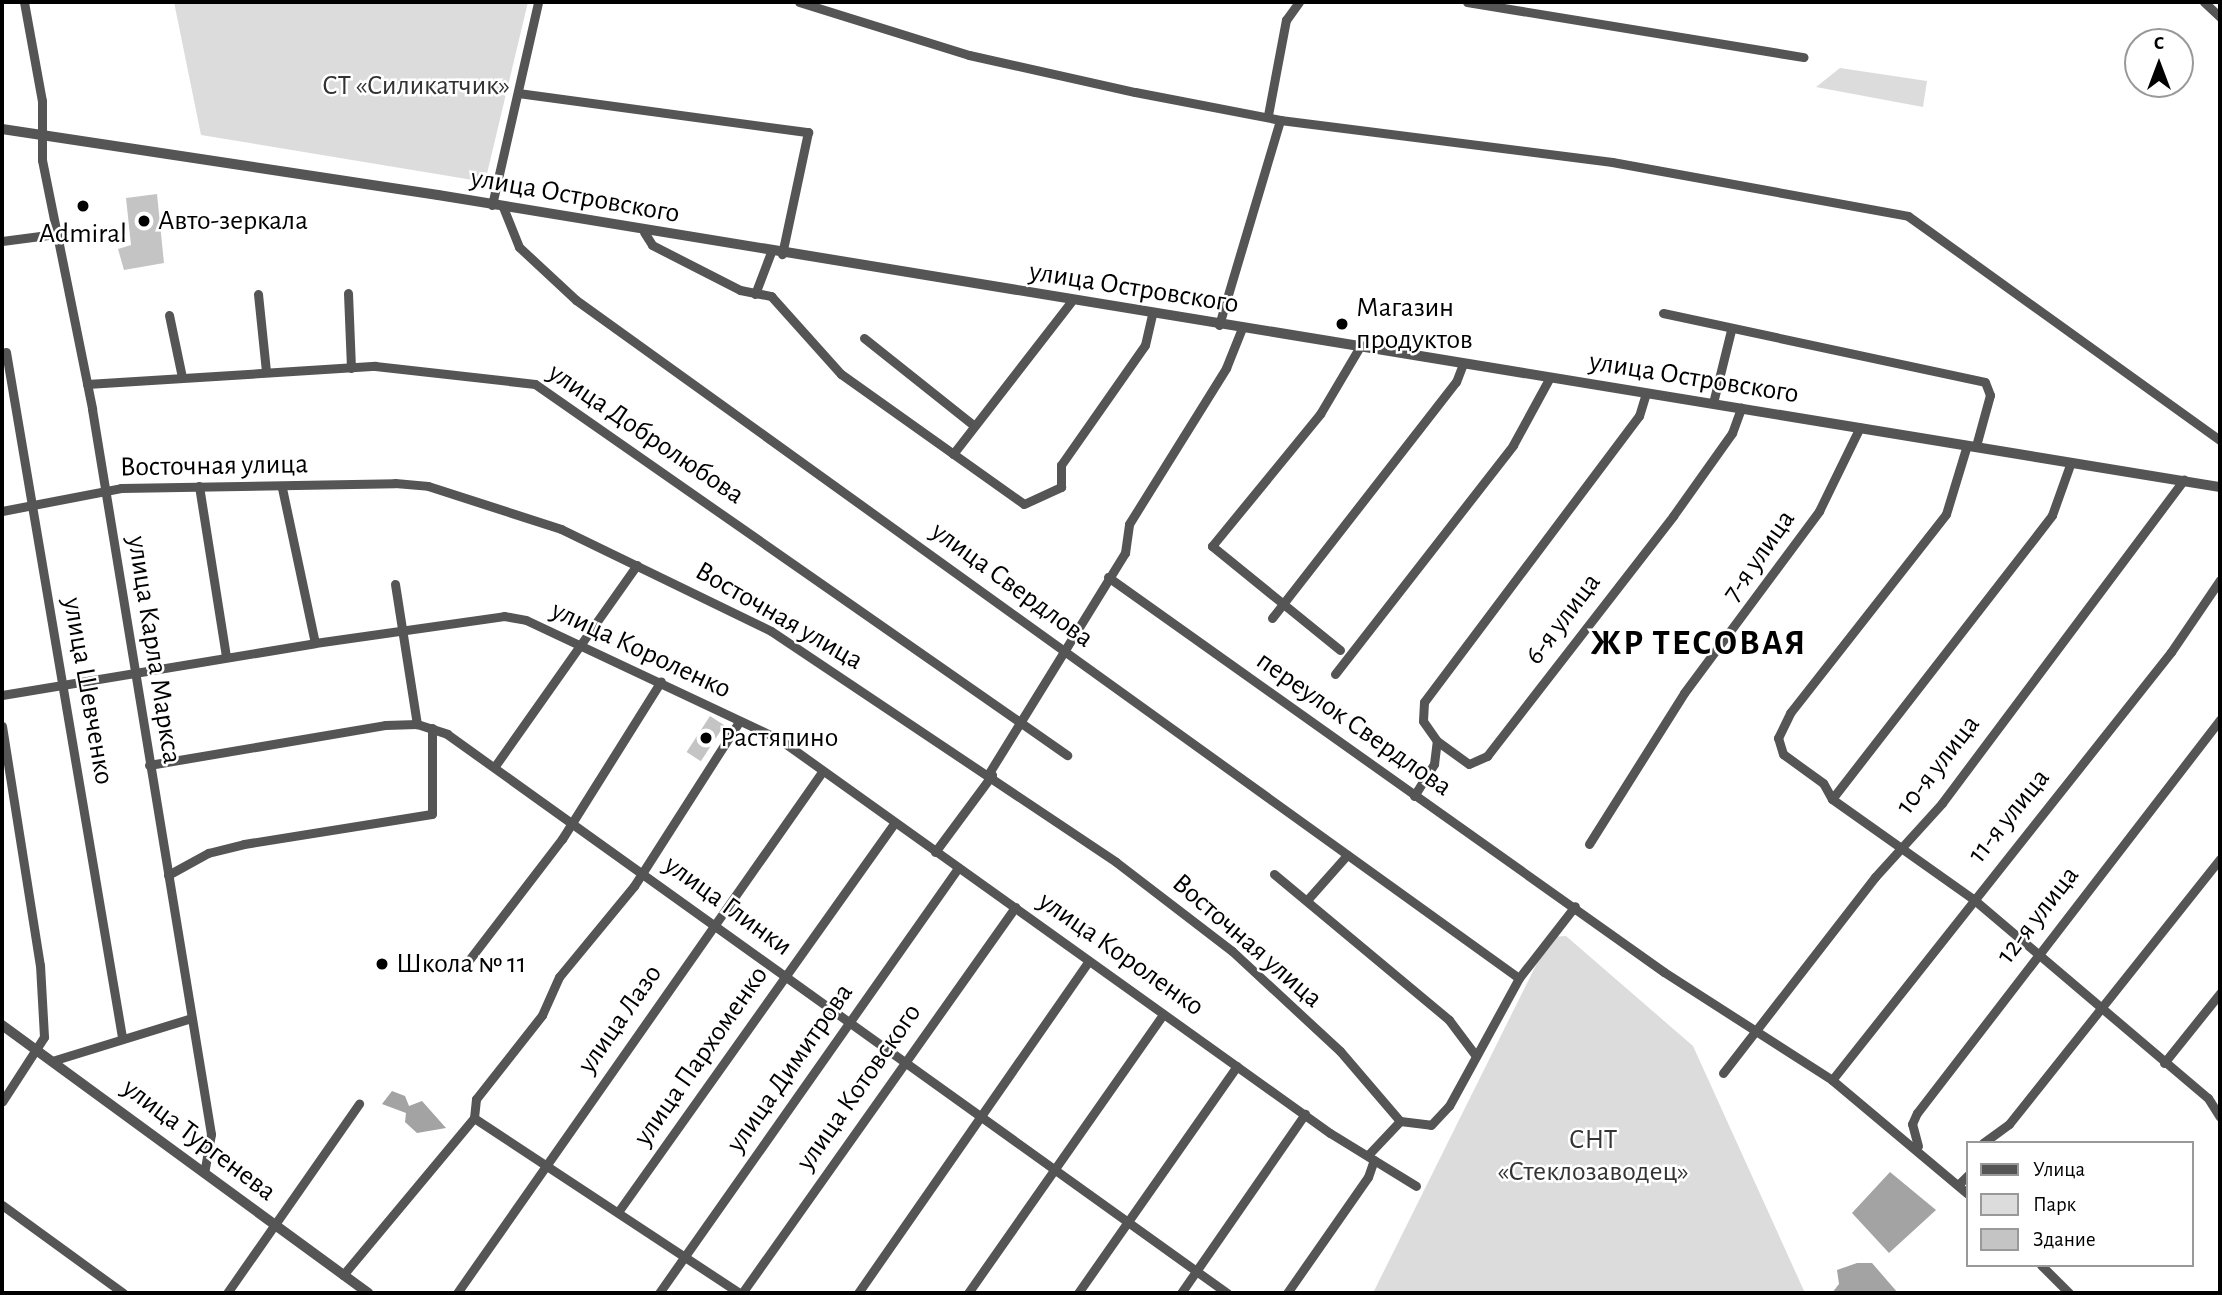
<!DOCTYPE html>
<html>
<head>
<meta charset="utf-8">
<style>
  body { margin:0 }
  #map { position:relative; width:2222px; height:1295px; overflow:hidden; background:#fff; font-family:"Alegreya Sans",sans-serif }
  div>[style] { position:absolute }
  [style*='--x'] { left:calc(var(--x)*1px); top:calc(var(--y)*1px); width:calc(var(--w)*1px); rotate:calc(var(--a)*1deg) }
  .green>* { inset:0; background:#dcdcdc }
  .water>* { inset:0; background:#a3a3a3 }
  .building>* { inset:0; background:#c4c4c4; transform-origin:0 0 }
  .minor>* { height:9px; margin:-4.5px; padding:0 4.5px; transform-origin:4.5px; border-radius:4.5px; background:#555 }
  .tertiary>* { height:10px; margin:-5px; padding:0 5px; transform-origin:5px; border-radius:5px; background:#555 }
  .dots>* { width:19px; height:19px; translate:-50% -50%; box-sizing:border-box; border:4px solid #fff; border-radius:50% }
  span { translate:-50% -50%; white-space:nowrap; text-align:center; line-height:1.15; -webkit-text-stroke:5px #fff; paint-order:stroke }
  .park-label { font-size:28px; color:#333 }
  .street-label { font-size:28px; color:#000 }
  .poi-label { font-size:28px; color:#000 }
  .left { translate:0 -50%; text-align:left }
  .district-label { font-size:35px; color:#000; font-weight:700; letter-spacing:2px }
  .frame { position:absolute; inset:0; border:4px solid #000; pointer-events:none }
  .legend { position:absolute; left:1966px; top:1141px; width:228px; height:126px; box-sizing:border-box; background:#fff; border:2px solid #999; margin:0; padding:9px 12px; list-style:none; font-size:21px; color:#000 }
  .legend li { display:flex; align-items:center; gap:14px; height:35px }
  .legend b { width:35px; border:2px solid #999 }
  .north { position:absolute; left:2124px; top:28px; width:70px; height:70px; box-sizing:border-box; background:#fff; border:2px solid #999; border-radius:50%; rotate:0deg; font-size:19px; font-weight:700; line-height:28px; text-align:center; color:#000 }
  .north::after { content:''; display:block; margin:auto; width:24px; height:32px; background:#000; clip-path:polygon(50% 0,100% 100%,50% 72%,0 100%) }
</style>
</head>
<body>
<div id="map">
  <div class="green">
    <i style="clip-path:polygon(174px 2px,528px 2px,485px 182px,201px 135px)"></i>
    <i style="clip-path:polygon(1840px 68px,1927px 81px,1923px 107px,1816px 87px)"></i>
    <i style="clip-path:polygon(1566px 936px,1693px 1046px,1805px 1293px,1373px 1293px,1550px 937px)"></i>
  </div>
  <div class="water">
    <i style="clip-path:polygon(392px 1091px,405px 1096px,409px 1106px,422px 1101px,446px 1128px,417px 1133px,405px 1122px,406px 1113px,382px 1104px)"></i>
    <i style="clip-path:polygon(1890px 1172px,1936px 1210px,1889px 1253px,1852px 1213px)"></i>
    <i style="clip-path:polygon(1857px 1263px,1872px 1263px,1898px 1293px,1832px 1293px,1839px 1284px,1837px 1270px)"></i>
  </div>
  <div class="building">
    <i style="clip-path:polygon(157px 194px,164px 263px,124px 270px,118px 249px,131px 245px,126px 198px)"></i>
    <i style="left:710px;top:716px;width:17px;height:43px;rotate:33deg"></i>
  </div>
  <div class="minor">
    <i style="--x:24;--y:2;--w:101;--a:79.7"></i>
    <i style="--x:42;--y:101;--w:59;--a:90"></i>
    <i style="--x:42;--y:160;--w:254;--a:78.6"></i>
    <i style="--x:92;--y:409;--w:735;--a:80.68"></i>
    <i style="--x:211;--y:1134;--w:39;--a:100"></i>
    <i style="--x:799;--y:2;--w:178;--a:17.3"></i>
    <i style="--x:969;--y:55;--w:170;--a:12.6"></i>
    <i style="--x:1135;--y:92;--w:148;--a:10.9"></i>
    <i style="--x:1280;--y:120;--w:335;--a:7.2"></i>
    <i style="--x:1612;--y:162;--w:301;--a:10.3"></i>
    <i style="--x:1908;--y:216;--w:384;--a:35.7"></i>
    <i style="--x:1467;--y:2;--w:341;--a:9.3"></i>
    <i style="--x:2204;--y:2;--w:22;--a:43"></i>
    <i style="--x:518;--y:93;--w:293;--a:7.7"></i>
    <i style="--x:808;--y:132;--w:125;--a:102"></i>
    <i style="--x:1268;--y:115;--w:97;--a:-79.3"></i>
    <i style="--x:1286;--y:20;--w:22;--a:-54"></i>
    <i style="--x:492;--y:205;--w:208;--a:-77.2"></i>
    <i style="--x:503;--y:207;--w:43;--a:68.2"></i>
    <i style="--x:519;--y:247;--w:78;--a:42.9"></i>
    <i style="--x:576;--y:300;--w:1161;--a:35.72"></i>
    <i style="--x:644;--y:232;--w:15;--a:58"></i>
    <i style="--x:652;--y:245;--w:99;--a:27.1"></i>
    <i style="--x:740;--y:290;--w:32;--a:11"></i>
    <i style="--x:771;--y:296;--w:105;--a:48.1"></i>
    <i style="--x:841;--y:374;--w:224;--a:35.4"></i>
    <i style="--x:1024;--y:504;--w:41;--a:-24.7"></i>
    <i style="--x:1061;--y:487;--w:22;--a:-90"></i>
    <i style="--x:1061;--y:465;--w:146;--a:-55"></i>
    <i style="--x:1145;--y:345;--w:31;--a:-77"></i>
    <i style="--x:2;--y:241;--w:54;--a:-7.4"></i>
    <i style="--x:348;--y:293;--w:75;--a:87.7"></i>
    <i style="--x:258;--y:294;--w:78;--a:84.1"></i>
    <i style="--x:755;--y:294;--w:45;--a:-69.1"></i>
    <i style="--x:1663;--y:313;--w:329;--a:12.1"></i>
    <i style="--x:1985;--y:382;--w:14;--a:69"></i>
    <i style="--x:1990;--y:395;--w:53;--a:105.4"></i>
    <i style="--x:169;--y:315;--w:63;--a:78.2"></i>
    <i style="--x:1219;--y:325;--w:214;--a:-73.4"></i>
    <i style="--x:864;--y:338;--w:138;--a:38.5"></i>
    <i style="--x:6;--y:352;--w:695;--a:80.39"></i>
    <i style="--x:87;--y:384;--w:289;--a:-3.6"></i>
    <i style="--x:375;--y:366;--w:161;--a:6.4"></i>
    <i style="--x:535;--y:384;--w:649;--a:34.89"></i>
    <i style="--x:1713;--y:403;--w:75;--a:-76.1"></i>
    <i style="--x:953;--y:454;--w:192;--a:-52.2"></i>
    <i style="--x:199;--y:486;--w:173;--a:81"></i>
    <i style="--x:282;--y:488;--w:158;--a:78"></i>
    <i style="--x:2;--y:511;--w:121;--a:-10.9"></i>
    <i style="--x:121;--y:488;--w:274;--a:-1"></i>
    <i style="--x:395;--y:483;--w:33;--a:5"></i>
    <i style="--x:428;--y:486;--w:140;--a:17.9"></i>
    <i style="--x:561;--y:529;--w:233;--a:25.9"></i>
    <i style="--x:771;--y:631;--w:415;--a:33.8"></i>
    <i style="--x:1116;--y:862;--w:146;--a:37.5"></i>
    <i style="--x:1232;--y:951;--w:147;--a:42.8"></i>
    <i style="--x:1340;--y:1051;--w:92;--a:49.4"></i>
    <i style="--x:1108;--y:577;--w:682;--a:35.39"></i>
    <i style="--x:1664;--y:972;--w:200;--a:32.7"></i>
    <i style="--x:1832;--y:1080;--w:177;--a:40"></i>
    <i style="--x:395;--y:584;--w:142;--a:81.1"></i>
    <i style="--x:1272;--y:618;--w:299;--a:-52.1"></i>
    <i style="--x:1456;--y:382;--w:19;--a:-69"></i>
    <i style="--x:1340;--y:650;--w:165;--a:-140.9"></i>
    <i style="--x:1212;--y:546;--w:171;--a:-50.7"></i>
    <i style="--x:1320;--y:414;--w:77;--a:-59.4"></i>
    <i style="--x:1335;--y:674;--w:290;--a:-52.1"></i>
    <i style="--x:1513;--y:445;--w:77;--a:-61.4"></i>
    <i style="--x:2;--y:695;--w:317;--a:-9.4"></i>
    <i style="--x:315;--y:643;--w:191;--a:-8.1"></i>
    <i style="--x:504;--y:616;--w:22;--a:10"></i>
    <i style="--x:526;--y:620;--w:280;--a:25.2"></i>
    <i style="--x:779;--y:739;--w:677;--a:35.57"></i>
    <i style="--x:1330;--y:1133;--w:101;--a:31.6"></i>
    <i style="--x:2;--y:726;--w:242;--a:81"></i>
    <i style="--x:40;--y:965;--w:72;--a:86.8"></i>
    <i style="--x:44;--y:1037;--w:77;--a:122.9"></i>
    <i style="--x:1437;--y:741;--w:24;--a:-125"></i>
    <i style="--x:1423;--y:721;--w:19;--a:-87"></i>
    <i style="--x:1424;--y:702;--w:358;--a:-53.1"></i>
    <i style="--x:1639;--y:416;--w:24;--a:-73"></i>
    <i style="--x:149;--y:765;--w:239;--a:-9.6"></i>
    <i style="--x:385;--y:725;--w:32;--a:-2"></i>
    <i style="--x:417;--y:724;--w:32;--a:18"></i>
    <i style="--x:447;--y:734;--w:960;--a:35.63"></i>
    <i style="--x:495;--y:766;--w:246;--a:-54.8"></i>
    <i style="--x:989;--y:773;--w:259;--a:-58.3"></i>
    <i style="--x:1125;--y:553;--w:29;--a:-82"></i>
    <i style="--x:1129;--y:524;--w:184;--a:-58.1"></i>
    <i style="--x:1226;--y:368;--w:43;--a:-68.2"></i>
    <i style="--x:1414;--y:796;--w:38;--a:-58"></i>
    <i style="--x:1434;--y:764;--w:23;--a:-83"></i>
    <i style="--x:1437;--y:741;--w:39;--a:36"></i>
    <i style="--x:1469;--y:764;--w:20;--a:-24"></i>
    <i style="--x:1487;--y:756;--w:304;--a:-52.2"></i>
    <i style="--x:1673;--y:516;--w:102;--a:-54.6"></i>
    <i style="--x:1732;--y:433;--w:27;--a:-70"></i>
    <i style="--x:1832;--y:799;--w:171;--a:35.3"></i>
    <i style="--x:1972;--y:898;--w:309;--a:40.3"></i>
    <i style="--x:2208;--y:1098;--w:22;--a:58"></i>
    <i style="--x:1832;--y:799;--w:18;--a:-119"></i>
    <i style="--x:1823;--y:783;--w:49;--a:-144.1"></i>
    <i style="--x:1783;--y:754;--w:17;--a:-107"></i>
    <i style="--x:1778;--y:738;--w:28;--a:-64"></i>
    <i style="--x:1790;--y:713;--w:253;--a:-51.9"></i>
    <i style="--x:1946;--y:514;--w:72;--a:-73.1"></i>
    <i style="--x:1832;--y:799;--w:359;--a:-52.2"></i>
    <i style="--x:2052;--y:515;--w:56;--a:-70.3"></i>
    <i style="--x:1589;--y:844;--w:178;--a:-57.8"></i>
    <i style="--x:1684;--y:693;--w:227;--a:-53.4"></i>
    <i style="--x:1819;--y:511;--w:93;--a:-64"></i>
    <i style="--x:935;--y:852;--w:96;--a:-53.5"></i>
    <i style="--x:1274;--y:874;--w:228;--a:39.8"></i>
    <i style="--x:1449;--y:1020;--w:45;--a:53.1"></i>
    <i style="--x:168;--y:875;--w:46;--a:-28.8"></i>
    <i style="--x:208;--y:853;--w:37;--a:-14"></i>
    <i style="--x:244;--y:844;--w:190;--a:-9.1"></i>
    <i style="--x:432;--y:814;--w:86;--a:-90"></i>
    <i style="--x:1308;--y:899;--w:59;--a:-48.4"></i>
    <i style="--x:469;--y:960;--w:153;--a:-52.5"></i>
    <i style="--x:562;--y:839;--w:186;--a:-57.9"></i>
    <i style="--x:52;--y:1061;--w:146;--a:-17.1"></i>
    <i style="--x:2164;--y:1063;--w:90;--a:-51.3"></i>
    <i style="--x:1723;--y:1073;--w:248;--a:-52.2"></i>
    <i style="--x:1875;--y:877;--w:100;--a:-47.8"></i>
    <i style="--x:1942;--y:803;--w:404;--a:-53.2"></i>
    <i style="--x:1832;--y:1080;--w:546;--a:-51.62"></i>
    <i style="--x:2171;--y:652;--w:87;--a:-55.8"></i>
    <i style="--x:474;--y:1118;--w:318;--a:33.4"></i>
    <i style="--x:1983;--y:1143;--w:32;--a:-36"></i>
    <i style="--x:2009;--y:1124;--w:339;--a:-51.5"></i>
    <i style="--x:1918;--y:1146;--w:23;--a:-105"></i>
    <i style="--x:1912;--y:1124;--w:12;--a:-66"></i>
    <i style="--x:1917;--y:1113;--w:497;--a:-52.4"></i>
    <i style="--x:1368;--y:1155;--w:47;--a:-46.7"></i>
    <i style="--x:1400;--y:1121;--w:31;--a:7"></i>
    <i style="--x:1431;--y:1125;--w:26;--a:-47"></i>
    <i style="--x:1449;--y:1106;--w:146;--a:-61.3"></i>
    <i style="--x:1519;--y:978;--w:91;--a:-52.1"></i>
    <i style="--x:1958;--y:1185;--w:14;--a:-45"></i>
    <i style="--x:2;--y:1205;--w:150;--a:36"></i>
    <i style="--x:618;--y:1212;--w:477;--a:-54.6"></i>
    <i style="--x:2041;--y:1265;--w:40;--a:45"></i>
    <i style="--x:343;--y:1275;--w:204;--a:-50.2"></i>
    <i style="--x:474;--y:1118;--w:19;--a:-84"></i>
    <i style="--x:476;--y:1099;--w:107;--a:-51.8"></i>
    <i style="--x:542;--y:1015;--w:42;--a:-65.9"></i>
    <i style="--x:559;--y:977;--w:118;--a:-50.5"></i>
    <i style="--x:634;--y:886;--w:195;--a:-57.4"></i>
    <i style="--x:227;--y:1293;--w:231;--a:-55.1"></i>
    <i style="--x:457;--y:1293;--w:636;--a:-54.99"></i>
    <i style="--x:659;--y:1293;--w:520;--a:-54.87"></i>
    <i style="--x:742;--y:1293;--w:473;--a:-54.7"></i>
    <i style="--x:858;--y:1293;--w:404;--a:-55.2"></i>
    <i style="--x:968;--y:1293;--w:340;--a:-55"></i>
    <i style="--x:1078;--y:1293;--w:277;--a:-55"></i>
    <i style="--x:1181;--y:1293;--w:218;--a:-55.3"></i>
    <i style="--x:1287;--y:1293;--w:141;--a:-55.1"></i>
    <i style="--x:1368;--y:1177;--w:18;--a:-71"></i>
  </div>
  <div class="tertiary">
    <i style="--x:2;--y:129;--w:441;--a:8.6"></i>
    <i style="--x:438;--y:195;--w:1806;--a:9.31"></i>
    <i style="--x:2;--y:1025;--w:454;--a:36.2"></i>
  </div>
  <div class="dots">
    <i style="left:83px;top:206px;background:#000"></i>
    <i style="left:144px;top:221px;background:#000"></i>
    <i style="left:1342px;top:324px;background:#000"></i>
    <i style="left:706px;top:738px;background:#000"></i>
    <i style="left:382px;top:964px;background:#000"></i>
  </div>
  <div class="park-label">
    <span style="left:416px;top:86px">СТ «Силикатчик»</span>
    <span style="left:1593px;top:1156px">СНТ<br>«Стеклозаводец»</span>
  </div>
  <div class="street-label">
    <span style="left:575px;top:196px;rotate:10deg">улица Островского</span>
    <span style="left:1134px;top:288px;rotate:9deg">улица Островского</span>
    <span style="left:1694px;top:378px;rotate:9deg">улица Островского</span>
    <span style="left:646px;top:434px;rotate:34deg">улица Добролюбова</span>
    <span style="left:214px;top:466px;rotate:-1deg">Восточная улица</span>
    <span style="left:1759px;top:556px;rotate:-55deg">7-я улица</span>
    <span style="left:1012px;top:585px;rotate:36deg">улица Свердлова</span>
    <span style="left:779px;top:616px;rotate:30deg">Восточная улица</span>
    <span style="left:1563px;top:619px;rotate:-53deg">6-я улица</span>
    <span style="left:154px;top:650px;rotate:81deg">улица Карла Маркса</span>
    <span style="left:641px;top:650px;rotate:25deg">улица Короленко</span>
    <span style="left:88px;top:691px;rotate:80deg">улица Шевченко</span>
    <span style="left:1354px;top:724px;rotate:35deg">переулок Свердлова</span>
    <span style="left:1938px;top:765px;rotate:-52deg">10-я улица</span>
    <span style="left:2009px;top:816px;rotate:-51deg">11-я улица</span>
    <span style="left:728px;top:906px;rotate:36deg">улица Глинки</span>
    <span style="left:2038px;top:915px;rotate:-52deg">12-я улица</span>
    <span style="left:1247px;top:941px;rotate:41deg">Восточная улица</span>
    <span style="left:1121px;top:954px;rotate:35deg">улица Короленко</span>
    <span style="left:620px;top:1019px;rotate:-55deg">улица Лазо</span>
    <span style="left:701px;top:1056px;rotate:-55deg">улица Пархоменко</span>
    <span style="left:790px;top:1068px;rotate:-55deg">улица Димитрова</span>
    <span style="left:859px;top:1087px;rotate:-55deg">улица Котовского</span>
    <span style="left:199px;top:1140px;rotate:37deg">улица Тургенева</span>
  </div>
  <div class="poi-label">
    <span class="left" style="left:158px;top:221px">Авто-зеркала</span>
    <span style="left:83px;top:234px">Admiral</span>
    <span class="left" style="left:1356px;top:324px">Магазин<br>продуктов</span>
    <span class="left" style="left:720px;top:738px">Растяпино</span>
    <span class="left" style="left:396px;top:964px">Школа № 11</span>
  </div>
  <div class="district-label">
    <span style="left:1699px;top:644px">ЖР ТЕСОВАЯ</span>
  </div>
  <div class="frame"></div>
  <ul class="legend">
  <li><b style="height:9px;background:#555"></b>Улица</li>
  <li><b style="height:19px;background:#dcdcdc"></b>Парк</li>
  <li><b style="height:19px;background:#c4c4c4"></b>Здание</li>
  </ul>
  <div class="north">С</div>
</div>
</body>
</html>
